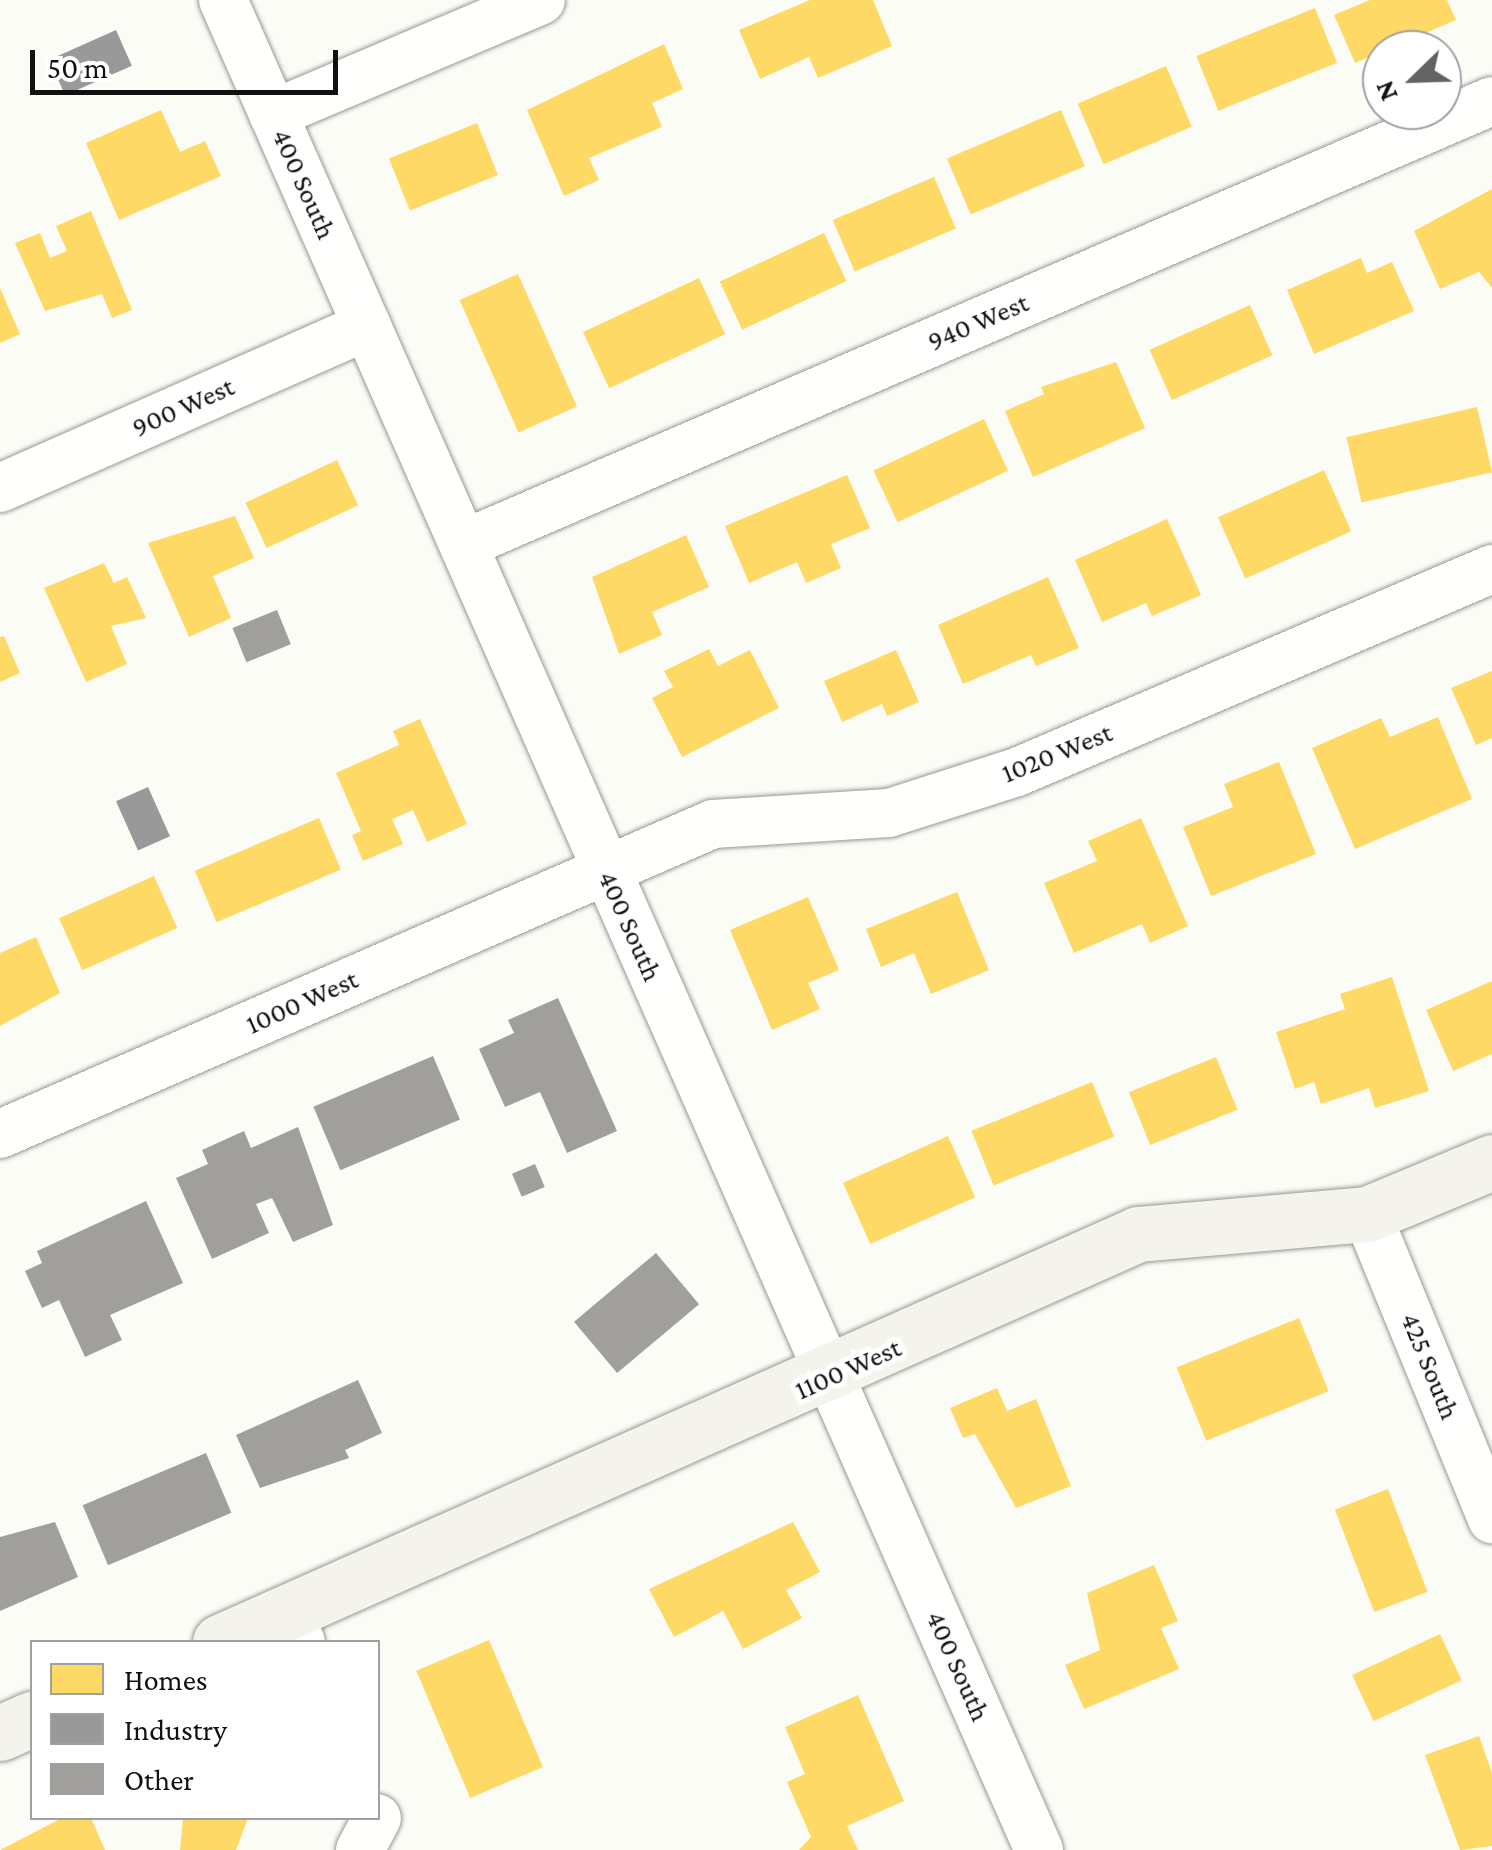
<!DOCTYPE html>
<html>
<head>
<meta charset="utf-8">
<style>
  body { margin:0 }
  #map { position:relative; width:1492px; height:1850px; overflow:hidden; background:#fcfcf7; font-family:"Crimson Pro",serif }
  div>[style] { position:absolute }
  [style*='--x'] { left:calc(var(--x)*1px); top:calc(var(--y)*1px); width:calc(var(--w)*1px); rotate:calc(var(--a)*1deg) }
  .homes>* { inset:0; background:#ffd966; transform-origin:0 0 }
  .industry>* { inset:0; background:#999; transform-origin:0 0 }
  .building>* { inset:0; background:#a09f9c; transform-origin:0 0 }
  .roads { filter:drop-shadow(0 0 2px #979795) drop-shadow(0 0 2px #979795) }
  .street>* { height:48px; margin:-24px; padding:0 24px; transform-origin:24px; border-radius:24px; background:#fffffe }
  .secondary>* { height:55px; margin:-27.5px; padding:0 27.5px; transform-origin:27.5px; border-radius:27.5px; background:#f5f4ec }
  span { translate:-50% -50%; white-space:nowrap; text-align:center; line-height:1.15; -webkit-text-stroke:10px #fff; paint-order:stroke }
  .street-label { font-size:28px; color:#111 }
  .legend { position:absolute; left:30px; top:1640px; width:350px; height:180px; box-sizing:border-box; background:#fff; border:2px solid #a0a0a0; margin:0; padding:12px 18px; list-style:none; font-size:30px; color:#111 }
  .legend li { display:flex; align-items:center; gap:20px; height:50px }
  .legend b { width:50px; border:2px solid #a0a0a0 }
  .north { position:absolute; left:1362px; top:30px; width:100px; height:100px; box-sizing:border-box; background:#fff; border:2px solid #a0a0a0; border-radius:50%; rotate:247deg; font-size:28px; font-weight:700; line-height:40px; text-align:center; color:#111 }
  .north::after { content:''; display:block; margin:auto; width:35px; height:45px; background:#636362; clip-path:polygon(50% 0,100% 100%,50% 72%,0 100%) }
  .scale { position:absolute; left:30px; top:50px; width:308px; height:45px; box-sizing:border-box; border:5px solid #111; border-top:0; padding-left:12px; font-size:30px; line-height:35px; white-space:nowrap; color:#111; -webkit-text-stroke:8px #fff; paint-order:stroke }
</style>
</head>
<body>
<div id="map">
  <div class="homes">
    <i style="clip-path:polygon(810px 0,873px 0,892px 46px,818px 78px,809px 57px,760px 79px,739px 30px)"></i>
    <i style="clip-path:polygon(1370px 0,1447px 0,1456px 20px,1355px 63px,1334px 15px)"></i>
    <i style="left:1315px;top:8px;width:59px;height:128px;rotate:68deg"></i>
    <i style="clip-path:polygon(664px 44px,683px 89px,652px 103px,662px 127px,589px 158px,599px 180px,564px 196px,527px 110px)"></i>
    <i style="left:1166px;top:66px;width:66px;height:96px;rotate:67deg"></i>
    <i style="clip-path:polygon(161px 110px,180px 152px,205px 141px,221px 176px,119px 220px,86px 143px)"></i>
    <i style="left:1061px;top:110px;width:61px;height:124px;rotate:67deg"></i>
    <i style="left:477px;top:123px;width:56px;height:95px;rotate:68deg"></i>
    <i style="left:934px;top:177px;width:56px;height:110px;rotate:67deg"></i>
    <i style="clip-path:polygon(1492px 189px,1492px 288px,1479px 272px,1440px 289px,1414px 231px)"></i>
    <i style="clip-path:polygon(91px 211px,132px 310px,112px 318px,102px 294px,45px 311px,15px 243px,40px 233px,50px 258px,67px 251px,56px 226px)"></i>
    <i style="left:824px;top:233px;width:53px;height:115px;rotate:65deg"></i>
    <i style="clip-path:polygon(1361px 258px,1367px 273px,1392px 262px,1414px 311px,1314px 354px,1287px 290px)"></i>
    <i style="left:518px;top:274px;width:145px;height:64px;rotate:66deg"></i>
    <i style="left:699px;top:278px;width:62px;height:128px;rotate:65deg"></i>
    <i style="clip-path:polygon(0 288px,20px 334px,0 343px)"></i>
    <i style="left:1250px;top:305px;width:55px;height:110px;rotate:66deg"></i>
    <i style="clip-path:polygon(1116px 362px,1145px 428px,1033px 477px,1005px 411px,1044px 394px,1041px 387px)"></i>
    <i style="left:1477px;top:407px;width:67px;height:134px;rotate:77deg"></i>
    <i style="left:984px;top:419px;width:57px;height:122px;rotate:65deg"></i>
    <i style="left:337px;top:460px;width:50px;height:101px;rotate:65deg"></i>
    <i style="left:1324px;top:470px;width:67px;height:116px;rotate:66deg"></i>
    <i style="clip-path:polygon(847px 475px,870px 528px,831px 544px,841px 568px,806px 583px,797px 562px,749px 583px,725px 526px)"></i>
    <i style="clip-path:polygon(235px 516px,254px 558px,213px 576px,231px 618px,189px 637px,148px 543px)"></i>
    <i style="clip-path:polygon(1167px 519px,1201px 595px,1152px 616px,1146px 603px,1102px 622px,1075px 560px)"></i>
    <i style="clip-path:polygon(686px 535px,709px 587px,652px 612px,662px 635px,619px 654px,592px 577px)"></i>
    <i style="clip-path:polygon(104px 563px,114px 583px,127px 577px,146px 618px,111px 626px,127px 664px,86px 682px,44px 588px)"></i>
    <i style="clip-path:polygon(1048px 577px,1079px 648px,1036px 666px,1031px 655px,963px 684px,938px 625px)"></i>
    <i style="clip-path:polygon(4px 636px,20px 673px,0 682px,0 637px)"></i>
    <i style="clip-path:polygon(709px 649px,718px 666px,750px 650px,779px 708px,682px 757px,652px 698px,673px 687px,664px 671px)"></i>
    <i style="clip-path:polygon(896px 650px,919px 702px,887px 716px,882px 704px,842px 722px,824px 681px)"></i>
    <i style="clip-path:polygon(1492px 671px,1492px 738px,1476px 745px,1451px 688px)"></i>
    <i style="clip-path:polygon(1438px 717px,1472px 799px,1355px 849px,1312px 748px,1381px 718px,1390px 737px)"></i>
    <i style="clip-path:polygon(420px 719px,467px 824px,427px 842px,413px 810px,392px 819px,403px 844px,363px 861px,352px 835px,361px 831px,336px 773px,399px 745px,393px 731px)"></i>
    <i style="clip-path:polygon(1279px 762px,1316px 854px,1211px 896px,1183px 827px,1233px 807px,1224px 784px)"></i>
    <i style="left:319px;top:818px;width:56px;height:135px;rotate:67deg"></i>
    <i style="clip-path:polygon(1141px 818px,1188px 926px,1150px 943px,1142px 924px,1074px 953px,1044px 883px,1097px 861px,1088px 841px)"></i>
    <i style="left:154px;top:876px;width:57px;height:104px;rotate:66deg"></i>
    <i style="clip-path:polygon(957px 892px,989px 970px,931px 994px,914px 953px,881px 967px,866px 929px)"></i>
    <i style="clip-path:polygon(808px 897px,839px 970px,808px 983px,820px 1009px,772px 1030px,730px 930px)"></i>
    <i style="clip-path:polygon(36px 937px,60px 993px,0 1026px,0 953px)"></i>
    <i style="clip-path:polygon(1392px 977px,1429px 1091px,1375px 1108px,1369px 1088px,1321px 1104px,1314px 1082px,1295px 1089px,1276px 1032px,1345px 1009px,1340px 994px)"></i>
    <i style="clip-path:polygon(1492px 981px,1492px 1054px,1453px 1071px,1426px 1010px)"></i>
    <i style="left:1216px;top:1057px;width:57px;height:94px;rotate:68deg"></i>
    <i style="left:1092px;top:1082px;width:59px;height:130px;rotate:68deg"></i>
    <i style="left:948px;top:1136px;width:67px;height:115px;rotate:66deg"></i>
    <i style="left:1299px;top:1318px;width:79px;height:132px;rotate:68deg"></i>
    <i style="clip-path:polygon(997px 1388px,1007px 1411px,1036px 1399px,1071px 1486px,1016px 1508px,975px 1434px,963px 1438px,950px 1408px)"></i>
    <i style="left:1388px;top:1489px;width:110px;height:57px;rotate:69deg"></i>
    <i style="clip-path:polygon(793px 1522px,820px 1572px,786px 1590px,802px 1618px,743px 1649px,723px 1611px,674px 1637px,649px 1589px)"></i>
    <i style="clip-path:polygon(1154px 1565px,1178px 1621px,1161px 1628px,1179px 1669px,1084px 1709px,1065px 1665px,1100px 1650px,1087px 1593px)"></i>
    <i style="left:1440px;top:1634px;width:51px;height:97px;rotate:65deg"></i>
    <i style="left:489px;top:1640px;width:138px;height:79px;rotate:67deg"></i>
    <i style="clip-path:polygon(858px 1695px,904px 1801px,847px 1826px,858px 1850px,799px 1850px,811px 1837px,787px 1782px,805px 1774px,785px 1727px)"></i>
    <i style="clip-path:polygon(1479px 1736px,1492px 1773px,1492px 1846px,1460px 1850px,1425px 1755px)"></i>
    <i style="clip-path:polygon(62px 1818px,91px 1818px,105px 1850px,0 1850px)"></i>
    <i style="clip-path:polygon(183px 1818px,248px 1818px,236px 1850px,180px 1850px)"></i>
  </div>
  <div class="industry">
    <i style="left:116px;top:30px;width:39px;height:73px;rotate:66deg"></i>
    <i style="left:148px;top:787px;width:54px;height:35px;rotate:66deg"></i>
  </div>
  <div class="building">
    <i style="left:277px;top:610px;width:37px;height:48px;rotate:68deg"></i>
    <i style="clip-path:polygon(558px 998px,617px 1131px,567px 1153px,540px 1092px,505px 1107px,479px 1049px,514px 1033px,508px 1020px)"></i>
    <i style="left:433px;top:1056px;width:69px;height:130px;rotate:67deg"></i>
    <i style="clip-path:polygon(298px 1127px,333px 1225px,293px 1242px,272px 1198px,256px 1204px,269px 1233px,212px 1259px,176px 1178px,208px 1164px,202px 1150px,244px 1131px,251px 1148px)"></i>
    <i style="left:535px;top:1164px;width:25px;height:25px;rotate:67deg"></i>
    <i style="clip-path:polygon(146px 1201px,183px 1283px,110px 1315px,122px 1340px,85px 1357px,59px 1300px,42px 1308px,25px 1271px,42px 1263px,37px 1251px)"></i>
    <i style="left:656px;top:1253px;width:67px;height:107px;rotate:50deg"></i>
    <i style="clip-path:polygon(358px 1380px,382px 1433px,345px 1450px,349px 1458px,260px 1488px,236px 1435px)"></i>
    <i style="left:206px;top:1453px;width:65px;height:134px;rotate:67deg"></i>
    <i style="clip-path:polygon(55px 1522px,78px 1577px,0 1611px,0 1537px)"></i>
  </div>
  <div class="roads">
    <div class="street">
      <i style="--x:223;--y:0;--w:2022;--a:66.2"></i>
      <i style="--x:273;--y:114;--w:291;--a:-23"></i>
      <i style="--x:0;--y:488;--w:401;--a:-23.8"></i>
      <i style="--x:464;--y:544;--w:1119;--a:-23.31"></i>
      <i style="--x:0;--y:1134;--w:777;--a:-23.5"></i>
      <i style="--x:713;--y:824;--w:176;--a:-3.6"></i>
      <i style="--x:889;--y:813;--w:134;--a:-17.8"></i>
      <i style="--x:1017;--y:772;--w:517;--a:-23.14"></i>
      <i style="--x:1367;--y:1214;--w:330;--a:67.7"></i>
      <i style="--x:289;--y:1614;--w:30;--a:67"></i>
      <i style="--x:360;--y:1850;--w:36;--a:-62"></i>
    </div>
    <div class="secondary">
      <i style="--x:220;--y:1642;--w:1005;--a:-23.96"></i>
      <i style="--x:1138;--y:1234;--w:230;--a:-5"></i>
      <i style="--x:1367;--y:1214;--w:135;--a:-22.6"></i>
      <i style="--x:0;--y:1733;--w:35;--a:-24"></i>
    </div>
  </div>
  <div class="street-label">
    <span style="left:304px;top:184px;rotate:66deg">400 South</span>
    <span style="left:978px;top:322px;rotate:-23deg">940 West</span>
    <span style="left:183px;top:407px;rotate:-24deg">900 West</span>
    <span style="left:1057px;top:753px;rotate:-22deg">1020 West</span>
    <span style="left:630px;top:926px;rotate:66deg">400 South</span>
    <span style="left:302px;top:1002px;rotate:-24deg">1000 West</span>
    <span style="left:1430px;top:1366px;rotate:68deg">425 South</span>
    <span style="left:848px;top:1369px;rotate:-24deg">1100 West</span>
    <span style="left:958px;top:1666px;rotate:66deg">400 South</span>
  </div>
  <ul class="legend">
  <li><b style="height:28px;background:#ffd966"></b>Homes</li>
  <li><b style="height:28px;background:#999"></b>Industry</li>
  <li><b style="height:28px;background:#a09f9c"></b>Other</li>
  </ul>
  <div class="north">N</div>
  <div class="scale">50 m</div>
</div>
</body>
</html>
